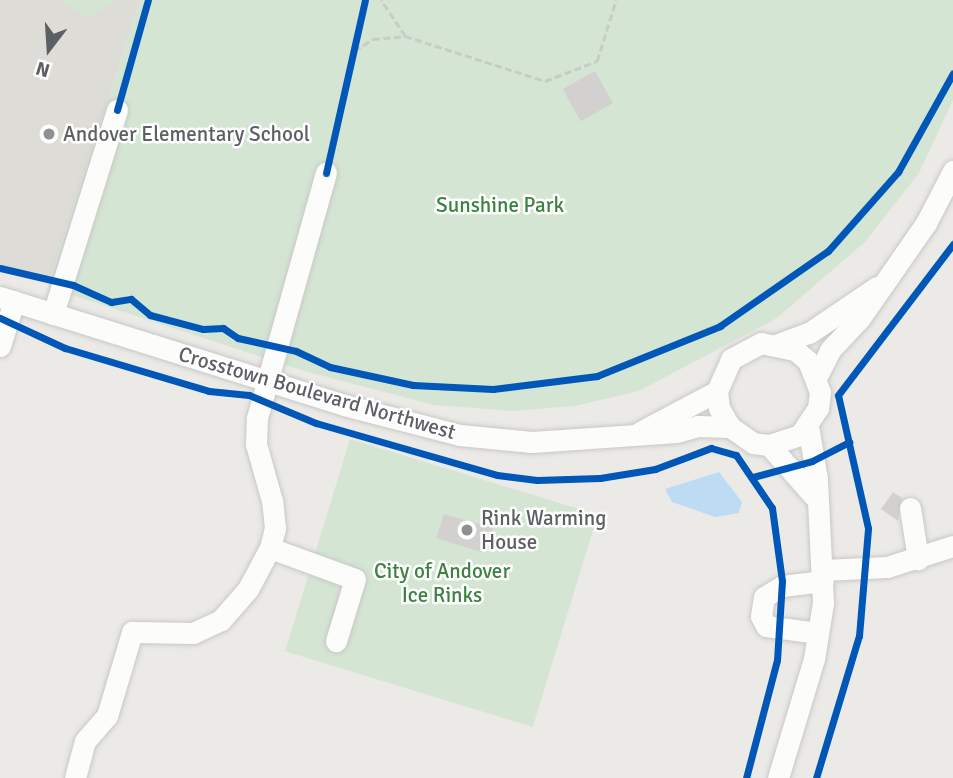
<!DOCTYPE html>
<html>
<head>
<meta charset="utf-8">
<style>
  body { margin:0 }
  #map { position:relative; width:953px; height:778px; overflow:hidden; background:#ebeae6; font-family:Signika,sans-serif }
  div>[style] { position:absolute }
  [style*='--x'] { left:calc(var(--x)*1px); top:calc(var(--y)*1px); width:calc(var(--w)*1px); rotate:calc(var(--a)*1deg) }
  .education>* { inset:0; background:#dedcd6 }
  .green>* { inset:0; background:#d4e6d3; transform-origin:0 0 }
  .water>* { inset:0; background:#bddbf3 }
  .building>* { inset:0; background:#d2d1cf; transform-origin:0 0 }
  .path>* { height:2.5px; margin-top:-1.25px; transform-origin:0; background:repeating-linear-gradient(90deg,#c8ccc9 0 7px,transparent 0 10.5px) }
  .roads { filter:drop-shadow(0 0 2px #c8c8c8) drop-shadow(0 0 2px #c8c8c8) }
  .minor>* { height:21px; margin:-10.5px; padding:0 10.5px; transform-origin:10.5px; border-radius:10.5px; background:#fcfcfb }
  .cycleway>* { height:7px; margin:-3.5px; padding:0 3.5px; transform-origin:3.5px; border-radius:3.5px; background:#0057b8 }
  .dots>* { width:19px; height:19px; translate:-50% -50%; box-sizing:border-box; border:4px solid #fff; border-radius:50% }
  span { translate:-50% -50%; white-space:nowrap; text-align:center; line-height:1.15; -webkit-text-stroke:5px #fff; paint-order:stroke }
  .poi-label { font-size:21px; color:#5c5f63 }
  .left { translate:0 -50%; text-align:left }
  .park-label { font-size:21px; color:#3c8241 }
  .street-label { font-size:21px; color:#5c5f63 }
  .north { position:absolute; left:14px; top:14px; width:70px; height:70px; -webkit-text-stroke:5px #fff; paint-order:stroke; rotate:197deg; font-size:19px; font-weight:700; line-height:28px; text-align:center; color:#5c5f63 }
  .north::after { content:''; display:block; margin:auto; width:24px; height:32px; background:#5c5f63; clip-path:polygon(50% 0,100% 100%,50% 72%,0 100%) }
</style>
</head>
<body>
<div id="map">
  <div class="education">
    <i style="clip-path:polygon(0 0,140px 0,50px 279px,0 268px)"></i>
  </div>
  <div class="green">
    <i style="clip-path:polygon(60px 0,117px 0,90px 18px)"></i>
    <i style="clip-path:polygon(140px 0,953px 0,953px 100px,919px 173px,865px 242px,777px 318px,639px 391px,575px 406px,512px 411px,434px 405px,304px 371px,48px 287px)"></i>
    <i style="left:350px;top:439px;width:259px;height:222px;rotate:17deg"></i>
  </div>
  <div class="water">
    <i style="clip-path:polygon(719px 472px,742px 502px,739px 513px,715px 517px,672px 502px,665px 489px)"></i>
  </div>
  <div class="building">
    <i style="left:595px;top:71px;width:37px;height:37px;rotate:61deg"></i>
    <i style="clip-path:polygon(893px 492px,902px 498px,898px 521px,881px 509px)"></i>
    <i style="clip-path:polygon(444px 514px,482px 525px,490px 522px,498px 544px,481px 552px,436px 538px)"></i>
  </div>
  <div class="path">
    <i style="--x:405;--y:36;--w:147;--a:17.8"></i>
    <i style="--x:545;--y:81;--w:56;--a:-21"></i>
    <i style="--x:597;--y:61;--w:64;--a:-72.7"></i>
    <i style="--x:354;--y:51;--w:22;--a:-32"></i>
    <i style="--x:373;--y:39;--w:32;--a:-5"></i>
    <i style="--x:405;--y:36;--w:43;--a:-123.7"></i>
  </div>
  <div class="roads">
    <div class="minor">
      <i style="--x:0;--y:297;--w:361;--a:17.4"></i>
      <i style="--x:344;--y:405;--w:120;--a:14.5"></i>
      <i style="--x:460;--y:435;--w:72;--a:5.6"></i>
      <i style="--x:532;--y:442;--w:145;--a:-3.9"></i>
      <i style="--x:677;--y:432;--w:22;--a:-16"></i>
      <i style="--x:698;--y:426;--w:32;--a:2"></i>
      <i style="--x:53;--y:314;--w:214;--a:-72.6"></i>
      <i style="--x:778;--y:344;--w:33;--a:-20"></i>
      <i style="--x:809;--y:333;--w:82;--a:-34.1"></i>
      <i style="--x:0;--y:346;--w:47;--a:-72.7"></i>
      <i style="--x:817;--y:376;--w:29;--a:-63"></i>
      <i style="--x:830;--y:350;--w:44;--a:-46.8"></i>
      <i style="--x:860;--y:318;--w:116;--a:-55.2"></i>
      <i style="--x:926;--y:223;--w:59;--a:-62.6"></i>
      <i style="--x:640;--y:432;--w:87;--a:-28"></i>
      <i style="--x:717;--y:391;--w:35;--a:-66"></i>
      <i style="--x:731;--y:359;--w:34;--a:-28"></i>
      <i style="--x:761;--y:343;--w:35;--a:12"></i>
      <i style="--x:795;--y:350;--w:17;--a:40"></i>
      <i style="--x:808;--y:361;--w:33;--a:69"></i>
      <i style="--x:820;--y:392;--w:16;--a:97"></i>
      <i style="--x:818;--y:408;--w:32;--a:124"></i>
      <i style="--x:800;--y:435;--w:33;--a:162"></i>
      <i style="--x:769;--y:445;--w:16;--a:-173"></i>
      <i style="--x:753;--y:443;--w:28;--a:-145"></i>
      <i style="--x:730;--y:427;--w:22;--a:-120"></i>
      <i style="--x:719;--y:408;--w:17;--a:-97"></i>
      <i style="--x:769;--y:445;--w:68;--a:48.6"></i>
      <i style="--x:910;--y:508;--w:52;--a:81.1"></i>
      <i style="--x:270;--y:548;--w:90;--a:20"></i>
      <i style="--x:355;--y:579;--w:65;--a:107"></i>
      <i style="--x:823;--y:570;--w:64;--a:-2.7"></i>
      <i style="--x:887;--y:567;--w:69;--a:-17.7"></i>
      <i style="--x:818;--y:633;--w:52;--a:-172.3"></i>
      <i style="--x:766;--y:626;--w:11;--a:-117"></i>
      <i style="--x:761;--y:616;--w:19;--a:-81"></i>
      <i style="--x:764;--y:597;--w:21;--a:-31"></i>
      <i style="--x:782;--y:586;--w:41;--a:-7"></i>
      <i style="--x:75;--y:778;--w:38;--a:-75"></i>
      <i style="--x:85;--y:741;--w:33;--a:-49"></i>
      <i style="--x:107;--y:716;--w:88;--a:-73.4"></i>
      <i style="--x:132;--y:632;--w:61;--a:0.9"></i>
      <i style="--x:193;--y:633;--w:31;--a:-25"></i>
      <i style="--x:221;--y:620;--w:41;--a:-48.9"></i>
      <i style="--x:248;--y:589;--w:47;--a:-61.8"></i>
      <i style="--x:270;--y:548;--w:21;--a:-76"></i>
      <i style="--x:275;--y:528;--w:27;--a:-96"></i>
      <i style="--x:272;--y:501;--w:59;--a:-105.7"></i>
      <i style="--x:256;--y:444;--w:26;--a:-88"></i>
      <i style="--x:257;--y:418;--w:255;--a:-74.3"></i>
      <i style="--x:778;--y:778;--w:124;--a:-73.2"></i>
      <i style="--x:814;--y:659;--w:57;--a:-80.9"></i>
      <i style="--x:823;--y:603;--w:124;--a:-92.8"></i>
      <i style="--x:817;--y:479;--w:54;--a:-99.6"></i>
    </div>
  </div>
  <div class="cycleway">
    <i style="--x:117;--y:110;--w:114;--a:-74.3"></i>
    <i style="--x:326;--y:173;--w:177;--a:-77.3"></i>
    <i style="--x:0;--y:268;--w:75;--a:13.1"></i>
    <i style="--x:73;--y:285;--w:42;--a:24.1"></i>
    <i style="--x:111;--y:302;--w:20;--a:-9"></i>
    <i style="--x:131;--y:299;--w:25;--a:40"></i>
    <i style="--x:150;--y:315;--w:55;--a:14.8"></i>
    <i style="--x:203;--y:329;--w:20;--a:-3"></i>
    <i style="--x:223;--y:328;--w:18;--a:34"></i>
    <i style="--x:238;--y:338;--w:59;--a:12.6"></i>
    <i style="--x:296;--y:351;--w:38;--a:25"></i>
    <i style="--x:330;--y:367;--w:85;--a:12.2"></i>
    <i style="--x:413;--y:385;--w:80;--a:2.9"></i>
    <i style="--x:493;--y:389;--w:105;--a:-7.1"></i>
    <i style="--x:597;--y:376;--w:133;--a:-22.1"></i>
    <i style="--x:720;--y:326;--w:131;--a:-34.8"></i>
    <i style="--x:828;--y:251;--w:106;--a:-48.5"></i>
    <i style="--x:898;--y:172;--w:113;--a:-60.9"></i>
    <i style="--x:0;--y:318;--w:72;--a:24.8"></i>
    <i style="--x:65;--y:348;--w:150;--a:16.6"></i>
    <i style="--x:209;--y:391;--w:40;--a:5.7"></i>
    <i style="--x:249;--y:395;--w:73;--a:22.7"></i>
    <i style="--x:316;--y:423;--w:188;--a:16"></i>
    <i style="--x:497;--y:475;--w:40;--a:7.1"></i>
    <i style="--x:537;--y:480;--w:63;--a:-1.8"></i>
    <i style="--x:600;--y:478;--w:56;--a:-9.3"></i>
    <i style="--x:655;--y:469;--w:60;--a:-20.6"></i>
    <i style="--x:711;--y:448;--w:26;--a:16"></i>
    <i style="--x:736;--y:455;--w:64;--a:55.8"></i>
    <i style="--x:772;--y:508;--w:74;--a:82.2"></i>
    <i style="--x:782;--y:581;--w:79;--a:93.6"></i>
    <i style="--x:777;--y:660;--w:122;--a:104.7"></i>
    <i style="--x:753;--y:477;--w:61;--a:-15.2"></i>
    <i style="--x:812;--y:461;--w:42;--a:-27.2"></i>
    <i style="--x:816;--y:778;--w:148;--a:-73.2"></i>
    <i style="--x:859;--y:636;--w:108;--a:-85.2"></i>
    <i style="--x:868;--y:528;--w:136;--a:-102.7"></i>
    <i style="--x:838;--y:395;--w:190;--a:-52.7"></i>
  </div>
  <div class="dots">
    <i style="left:49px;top:134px;background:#8e9091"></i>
    <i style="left:467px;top:530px;background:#8e9091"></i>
  </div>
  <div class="poi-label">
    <span class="left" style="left:63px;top:134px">Andover Elementary School</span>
    <span class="left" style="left:481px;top:530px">Rink Warming<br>House</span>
  </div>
  <div class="park-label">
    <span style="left:500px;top:205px">Sunshine Park</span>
    <span style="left:442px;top:583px">City of Andover<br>Ice Rinks</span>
  </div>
  <div class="street-label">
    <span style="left:317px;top:393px;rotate:16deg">Crosstown Boulevard Northwest</span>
  </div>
  <div class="north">N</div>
</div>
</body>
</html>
